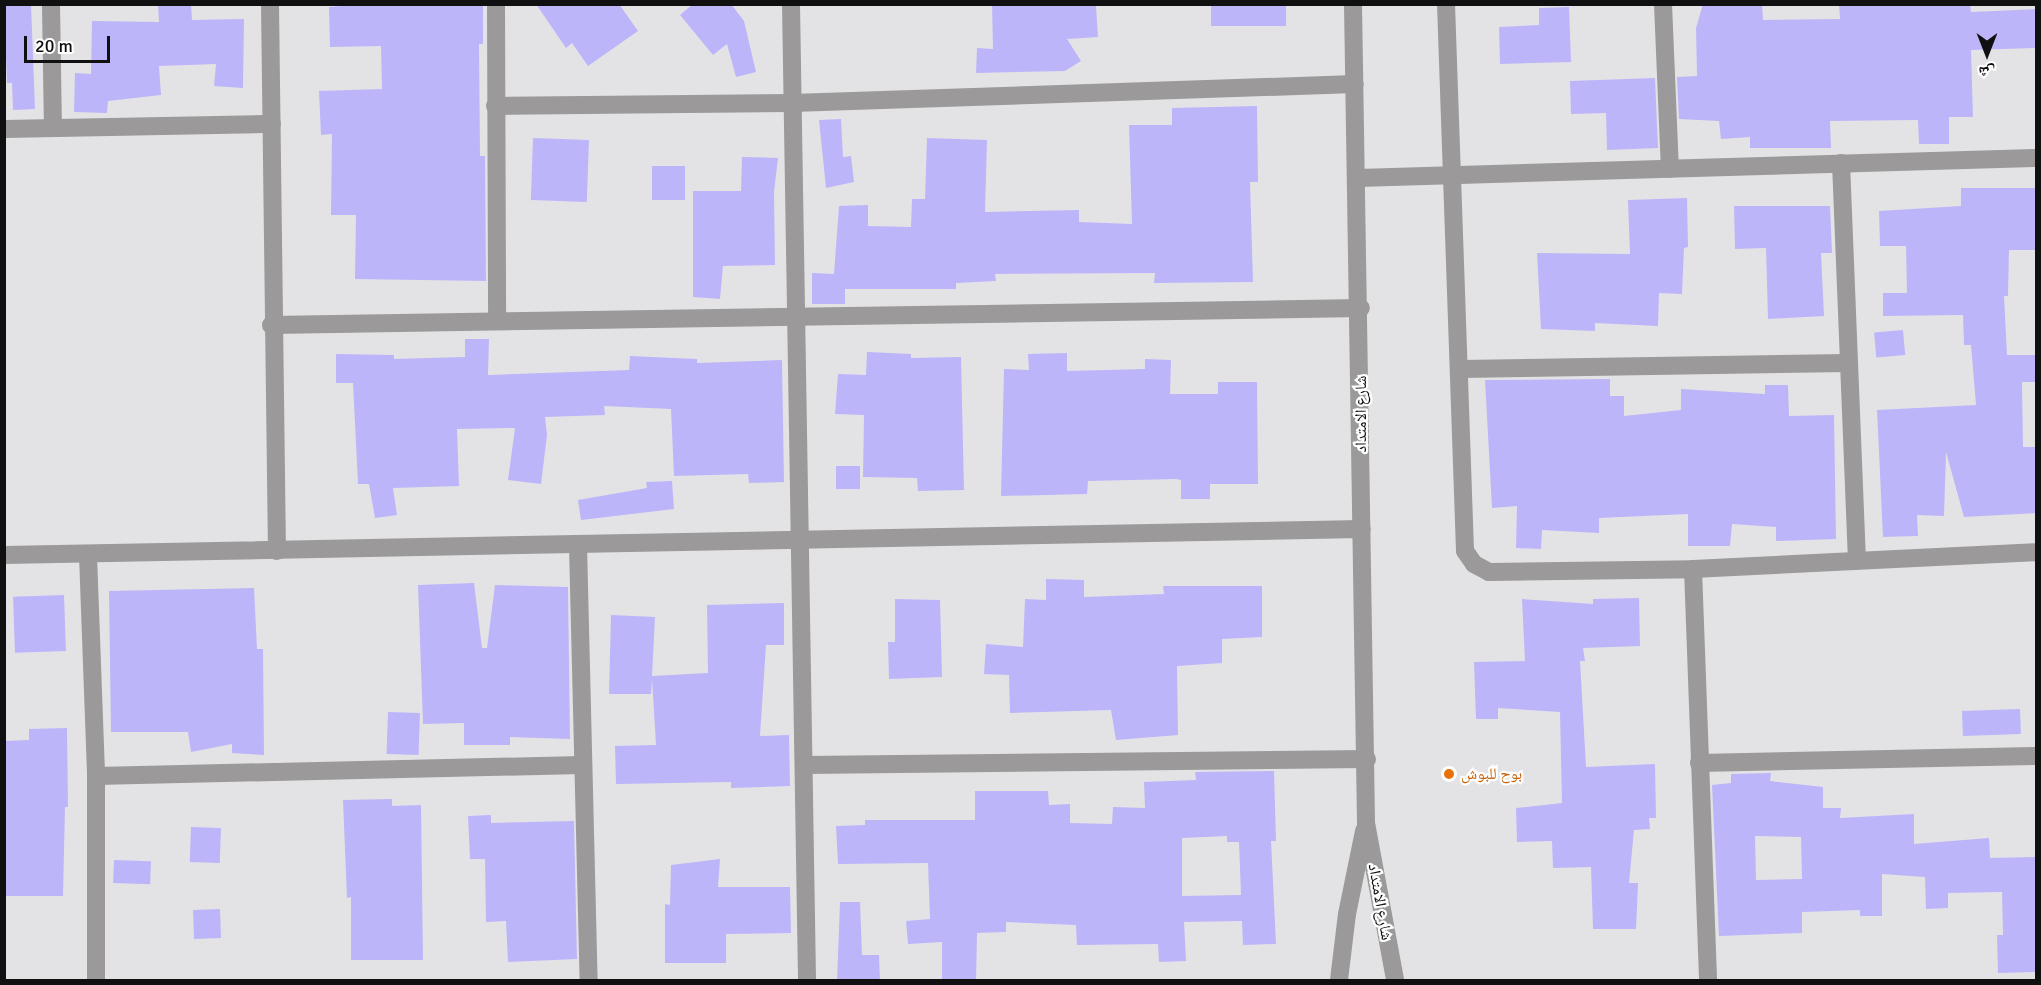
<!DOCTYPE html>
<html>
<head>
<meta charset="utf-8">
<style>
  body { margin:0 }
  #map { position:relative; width:2041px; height:985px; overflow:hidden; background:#e3e3e6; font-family:Signika,"Noto Naskh Arabic",sans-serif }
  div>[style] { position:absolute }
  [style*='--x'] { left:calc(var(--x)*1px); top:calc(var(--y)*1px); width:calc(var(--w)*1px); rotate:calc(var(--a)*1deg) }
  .building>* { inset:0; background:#bdb5f9; transform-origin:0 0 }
  .minor>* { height:18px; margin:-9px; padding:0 9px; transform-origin:9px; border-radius:9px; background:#9b9999 }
  .dots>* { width:16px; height:16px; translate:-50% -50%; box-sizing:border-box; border:3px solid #fff; border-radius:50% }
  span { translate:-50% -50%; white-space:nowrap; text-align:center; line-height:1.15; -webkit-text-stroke:4.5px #fff; paint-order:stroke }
  .street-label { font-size:16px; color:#101011 }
  .food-label { font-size:16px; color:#c56008 }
  .left { translate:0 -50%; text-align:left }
  .frame { position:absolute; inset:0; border:6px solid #101011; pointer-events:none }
  .north { position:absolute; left:1957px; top:24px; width:60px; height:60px; -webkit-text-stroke:4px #fff; paint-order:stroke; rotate:180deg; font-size:16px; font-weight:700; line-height:24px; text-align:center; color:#101011 }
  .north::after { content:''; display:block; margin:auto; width:21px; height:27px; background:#101011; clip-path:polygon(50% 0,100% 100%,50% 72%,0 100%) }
  .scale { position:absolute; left:24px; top:36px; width:86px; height:27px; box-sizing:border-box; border:3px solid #101011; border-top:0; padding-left:8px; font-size:18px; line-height:21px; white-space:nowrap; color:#101011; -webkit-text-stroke:4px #fff; paint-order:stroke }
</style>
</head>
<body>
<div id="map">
  <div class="building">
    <i style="clip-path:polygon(31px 4px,35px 109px,13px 110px,12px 83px,7px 83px,4px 5px)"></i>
    <i style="clip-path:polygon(158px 4px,191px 4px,192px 20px,244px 19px,243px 88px,214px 86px,216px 64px,159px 66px,161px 95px,108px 101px,107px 113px,74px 112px,75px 73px,91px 74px,92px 21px,159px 22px)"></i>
    <i style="clip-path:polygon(366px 4px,483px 4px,483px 44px,479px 44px,480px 156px,485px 156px,486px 281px,355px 279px,356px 215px,331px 215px,332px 134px,321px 135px,319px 91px,382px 89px,381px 46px,330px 47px,329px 7px)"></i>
    <i style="clip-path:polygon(536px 4px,619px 4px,638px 31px,588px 66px,572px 43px,566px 48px)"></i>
    <i style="clip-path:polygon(693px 4px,731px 4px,744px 21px,756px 72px,736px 77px,727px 44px,713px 55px,680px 15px)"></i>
    <i style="clip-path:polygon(992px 4px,1096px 6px,1098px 37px,1067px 39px,1081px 61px,1065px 71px,976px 73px,977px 48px,993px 49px)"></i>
    <i style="left:1211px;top:4px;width:75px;height:22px"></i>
    <i style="clip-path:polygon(1703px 4px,1762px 4px,1763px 20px,1840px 19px,1839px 4px,1970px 4px,1971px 12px,2037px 9px,2037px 48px,1971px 50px,1973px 117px,1949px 117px,1949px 144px,1919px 144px,1918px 120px,1830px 121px,1831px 148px,1750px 148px,1750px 137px,1721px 139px,1719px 121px,1679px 119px,1677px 77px,1697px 76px,1696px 28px)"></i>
    <i style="clip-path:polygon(1569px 7px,1571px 62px,1500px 64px,1499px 27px,1539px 25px,1539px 8px)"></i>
    <i style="clip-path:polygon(1655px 78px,1658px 148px,1607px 150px,1606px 113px,1571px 114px,1570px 81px)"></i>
    <i style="clip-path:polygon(1257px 106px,1258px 182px,1250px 182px,1253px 282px,1154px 283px,1155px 273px,995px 274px,996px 281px,956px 283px,956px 289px,845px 289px,845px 304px,812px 304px,812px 273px,834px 274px,839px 206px,868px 205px,868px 226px,911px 227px,912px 199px,925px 199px,927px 138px,987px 140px,985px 212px,1079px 210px,1079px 222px,1132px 224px,1129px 125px,1172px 125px,1172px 108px)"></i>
    <i style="clip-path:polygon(841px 119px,843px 157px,851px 156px,854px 182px,826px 188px,819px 120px)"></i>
    <i style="left:533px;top:138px;width:56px;height:62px;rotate:2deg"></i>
    <i style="clip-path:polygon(742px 157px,778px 158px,774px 192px,775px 265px,723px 266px,720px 299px,693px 297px,693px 191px,741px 191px)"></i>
    <i style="left:652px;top:166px;width:33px;height:34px"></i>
    <i style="clip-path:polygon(1961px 188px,2037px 188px,2035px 250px,2009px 250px,2008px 296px,2004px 296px,2007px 355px,2037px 355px,2037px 382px,2022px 382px,2023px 447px,2037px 447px,2037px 513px,1964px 517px,1946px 452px,1944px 516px,1917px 515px,1918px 536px,1883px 537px,1877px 410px,1976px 405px,1971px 345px,1964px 345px,1963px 315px,1883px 316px,1883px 293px,1907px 293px,1906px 246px,1880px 246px,1879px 211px,1961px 206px)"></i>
    <i style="clip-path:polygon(1687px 198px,1688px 247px,1684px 248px,1682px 294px,1659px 293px,1658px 326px,1595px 323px,1595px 331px,1541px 329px,1537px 253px,1630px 254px,1628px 200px)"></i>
    <i style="clip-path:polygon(1734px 206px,1830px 206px,1832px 253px,1821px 253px,1824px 316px,1768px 319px,1766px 248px,1735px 249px)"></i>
    <i style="left:1903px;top:330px;width:25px;height:29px;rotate:85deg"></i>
    <i style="clip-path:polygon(465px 339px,489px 339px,488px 375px,629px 370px,630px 356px,697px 359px,697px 363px,782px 360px,784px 482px,749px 483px,748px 474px,674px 476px,671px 409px,604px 406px,605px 415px,545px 417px,547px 435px,541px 484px,508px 480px,515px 428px,457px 429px,459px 486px,393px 488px,397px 515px,375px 518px,369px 484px,358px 484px,353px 383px,336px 383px,336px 354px,394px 355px,394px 359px,465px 357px)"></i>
    <i style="clip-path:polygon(867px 352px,911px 354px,911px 358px,961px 357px,964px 490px,918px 491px,917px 478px,863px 477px,864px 415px,835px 414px,838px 374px,866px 375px)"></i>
    <i style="clip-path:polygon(1067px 353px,1067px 371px,1145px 369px,1145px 359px,1171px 360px,1170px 394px,1218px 394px,1218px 382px,1257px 382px,1258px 484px,1210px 484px,1210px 499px,1181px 499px,1181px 480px,1176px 479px,1088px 481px,1087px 494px,1001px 496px,1004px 369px,1029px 370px,1028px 354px)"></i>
    <i style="clip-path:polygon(1610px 379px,1610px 396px,1624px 396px,1624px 416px,1681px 410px,1681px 389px,1765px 394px,1765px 385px,1788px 385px,1789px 416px,1834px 415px,1836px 539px,1776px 541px,1776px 527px,1732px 524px,1730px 546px,1688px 546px,1688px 514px,1599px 518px,1599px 533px,1542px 530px,1541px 549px,1516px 548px,1517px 506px,1492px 508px,1485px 380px)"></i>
    <i style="left:836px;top:466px;width:24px;height:23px"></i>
    <i style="clip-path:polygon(672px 481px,674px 509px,581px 520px,578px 500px,647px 488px,646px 482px)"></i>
    <i style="clip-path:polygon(1046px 579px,1084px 580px,1084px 597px,1164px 594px,1163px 586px,1262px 586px,1262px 637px,1222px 639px,1222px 663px,1177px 666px,1178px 735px,1116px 740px,1111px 710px,1010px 713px,1009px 675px,984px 674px,986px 644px,1023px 647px,1025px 599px,1046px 600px)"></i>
    <i style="clip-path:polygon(474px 583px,482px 648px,487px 648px,495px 585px,568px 587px,570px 739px,510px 737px,510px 745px,464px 745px,464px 723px,423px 724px,418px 585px)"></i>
    <i style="clip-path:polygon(254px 588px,257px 649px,263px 649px,264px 755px,232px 753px,232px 744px,191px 752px,188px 732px,111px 732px,109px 591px)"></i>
    <i style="left:64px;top:595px;width:56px;height:51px;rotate:88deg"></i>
    <i style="clip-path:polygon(1639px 598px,1640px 646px,1583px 648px,1585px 661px,1580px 661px,1586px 767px,1655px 764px,1656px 818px,1649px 818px,1650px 829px,1634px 830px,1629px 883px,1638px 883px,1636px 929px,1593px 929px,1591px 867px,1553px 868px,1552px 841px,1517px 842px,1516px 808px,1562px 803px,1560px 712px,1498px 708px,1498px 719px,1476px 719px,1474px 662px,1525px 661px,1522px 599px,1593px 604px,1593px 599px)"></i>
    <i style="clip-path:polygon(895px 599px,940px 600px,942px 677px,889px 679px,888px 642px,895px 642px)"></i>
    <i style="clip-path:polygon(784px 603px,784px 645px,766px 645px,760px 736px,789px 735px,790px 786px,731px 788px,731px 782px,616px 784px,615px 746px,656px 745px,652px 679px,651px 694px,609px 694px,611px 615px,655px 617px,652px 676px,708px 673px,707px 605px)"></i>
    <i style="left:2020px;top:709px;width:25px;height:58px;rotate:88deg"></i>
    <i style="left:388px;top:712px;width:32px;height:42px;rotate:2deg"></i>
    <i style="clip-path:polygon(67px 728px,68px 807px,65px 807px,63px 896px,4px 896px,4px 741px,29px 740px,29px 729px)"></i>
    <i style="clip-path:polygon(evenodd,1274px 771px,1276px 841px,1271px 841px,1276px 944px,1243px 945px,1242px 921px,1184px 922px,1186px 961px,1159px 962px,1158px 944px,1077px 945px,1076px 925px,1006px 922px,1006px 932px,977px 933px,976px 981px,942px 981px,942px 942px,908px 944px,906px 921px,930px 919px,928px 863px,838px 864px,836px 826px,865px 825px,865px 820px,975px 820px,975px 791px,1048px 791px,1049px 805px,1070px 804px,1070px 823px,1112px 824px,1113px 807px,1145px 808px,1144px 782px,1196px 780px,1195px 772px,1274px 771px,1227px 836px,1227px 842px,1239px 842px,1241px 895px,1182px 896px,1182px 838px,1227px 836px)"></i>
    <i style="clip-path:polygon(evenodd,1771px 773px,1770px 781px,1823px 787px,1823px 808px,1841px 808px,1840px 818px,1914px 814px,1914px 844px,1989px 838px,1990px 858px,2037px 857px,2037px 972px,1998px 973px,1997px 935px,2003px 935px,2002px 892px,1948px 893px,1948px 908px,1926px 909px,1925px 877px,1882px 874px,1882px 916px,1860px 916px,1860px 910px,1802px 912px,1802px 933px,1719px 936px,1712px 785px,1731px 783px,1731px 774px,1771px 773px,1755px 836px,1801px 837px,1802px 879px,1756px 880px,1755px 836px)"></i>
    <i style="clip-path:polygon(392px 799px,392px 806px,421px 805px,423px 960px,351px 960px,351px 897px,347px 898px,343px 800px)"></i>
    <i style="clip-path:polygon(491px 815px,491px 823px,574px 821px,577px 959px,508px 962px,506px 921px,486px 922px,485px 859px,470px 859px,468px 816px)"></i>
    <i style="left:191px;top:827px;width:30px;height:35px;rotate:2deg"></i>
    <i style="clip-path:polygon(720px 859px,718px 887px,790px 887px,791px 933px,726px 934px,726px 963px,665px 963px,665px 904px,670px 905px,671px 865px)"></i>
    <i style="left:114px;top:860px;width:37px;height:23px;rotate:2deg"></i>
    <i style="clip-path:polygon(840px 902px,860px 902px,862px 955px,879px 955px,880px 981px,837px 981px)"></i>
    <i style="left:220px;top:909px;width:29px;height:27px;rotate:88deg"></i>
  </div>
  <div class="minor">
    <i style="--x:51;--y:4;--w:124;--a:89.1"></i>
    <i style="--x:270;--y:4;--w:547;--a:89.27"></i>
    <i style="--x:496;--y:4;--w:317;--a:89.8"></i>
    <i style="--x:791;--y:4;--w:976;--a:89.06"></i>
    <i style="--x:1353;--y:4;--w:819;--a:89.09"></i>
    <i style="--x:1366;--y:823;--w:160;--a:79.5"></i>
    <i style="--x:1446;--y:4;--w:547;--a:88.01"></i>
    <i style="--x:1465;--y:551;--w:16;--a:55"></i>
    <i style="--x:1474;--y:564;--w:17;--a:28"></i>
    <i style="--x:1489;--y:572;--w:204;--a:-0.8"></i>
    <i style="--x:1693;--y:569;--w:343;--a:-2.8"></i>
    <i style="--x:1663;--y:4;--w:165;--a:87.6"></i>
    <i style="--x:495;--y:106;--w:297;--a:-0.6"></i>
    <i style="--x:792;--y:103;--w:563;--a:-1.93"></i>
    <i style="--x:4;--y:129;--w:268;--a:-1.1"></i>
    <i style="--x:1841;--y:163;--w:398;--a:87.7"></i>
    <i style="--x:1358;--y:178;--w:678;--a:-1.69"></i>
    <i style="--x:271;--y:325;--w:1090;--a:-0.89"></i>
    <i style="--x:1461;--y:369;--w:388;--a:-0.9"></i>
    <i style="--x:578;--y:545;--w:435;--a:88.6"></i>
    <i style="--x:4;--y:555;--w:1358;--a:-1.1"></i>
    <i style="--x:88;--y:555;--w:221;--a:87.9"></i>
    <i style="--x:96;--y:776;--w:204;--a:90"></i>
    <i style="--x:1693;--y:569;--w:411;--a:87.9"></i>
    <i style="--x:1699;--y:763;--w:337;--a:-1.2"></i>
    <i style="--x:804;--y:765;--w:563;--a:-0.61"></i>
    <i style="--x:96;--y:776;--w:486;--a:-1.3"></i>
    <i style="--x:1339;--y:980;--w:66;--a:-83.1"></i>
    <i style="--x:1347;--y:914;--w:85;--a:-78.4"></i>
  </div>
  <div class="dots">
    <i style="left:1449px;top:774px;background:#e8710a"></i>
  </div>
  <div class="street-label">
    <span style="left:1361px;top:414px;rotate:-90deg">شارع الامتداد</span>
    <span style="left:1380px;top:902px;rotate:80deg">شارع الامتداد</span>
  </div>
  <div class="food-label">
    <span class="left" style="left:1461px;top:774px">بوح للبوش</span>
  </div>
  <div class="frame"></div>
  <div class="north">ش</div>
  <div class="scale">20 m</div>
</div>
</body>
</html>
